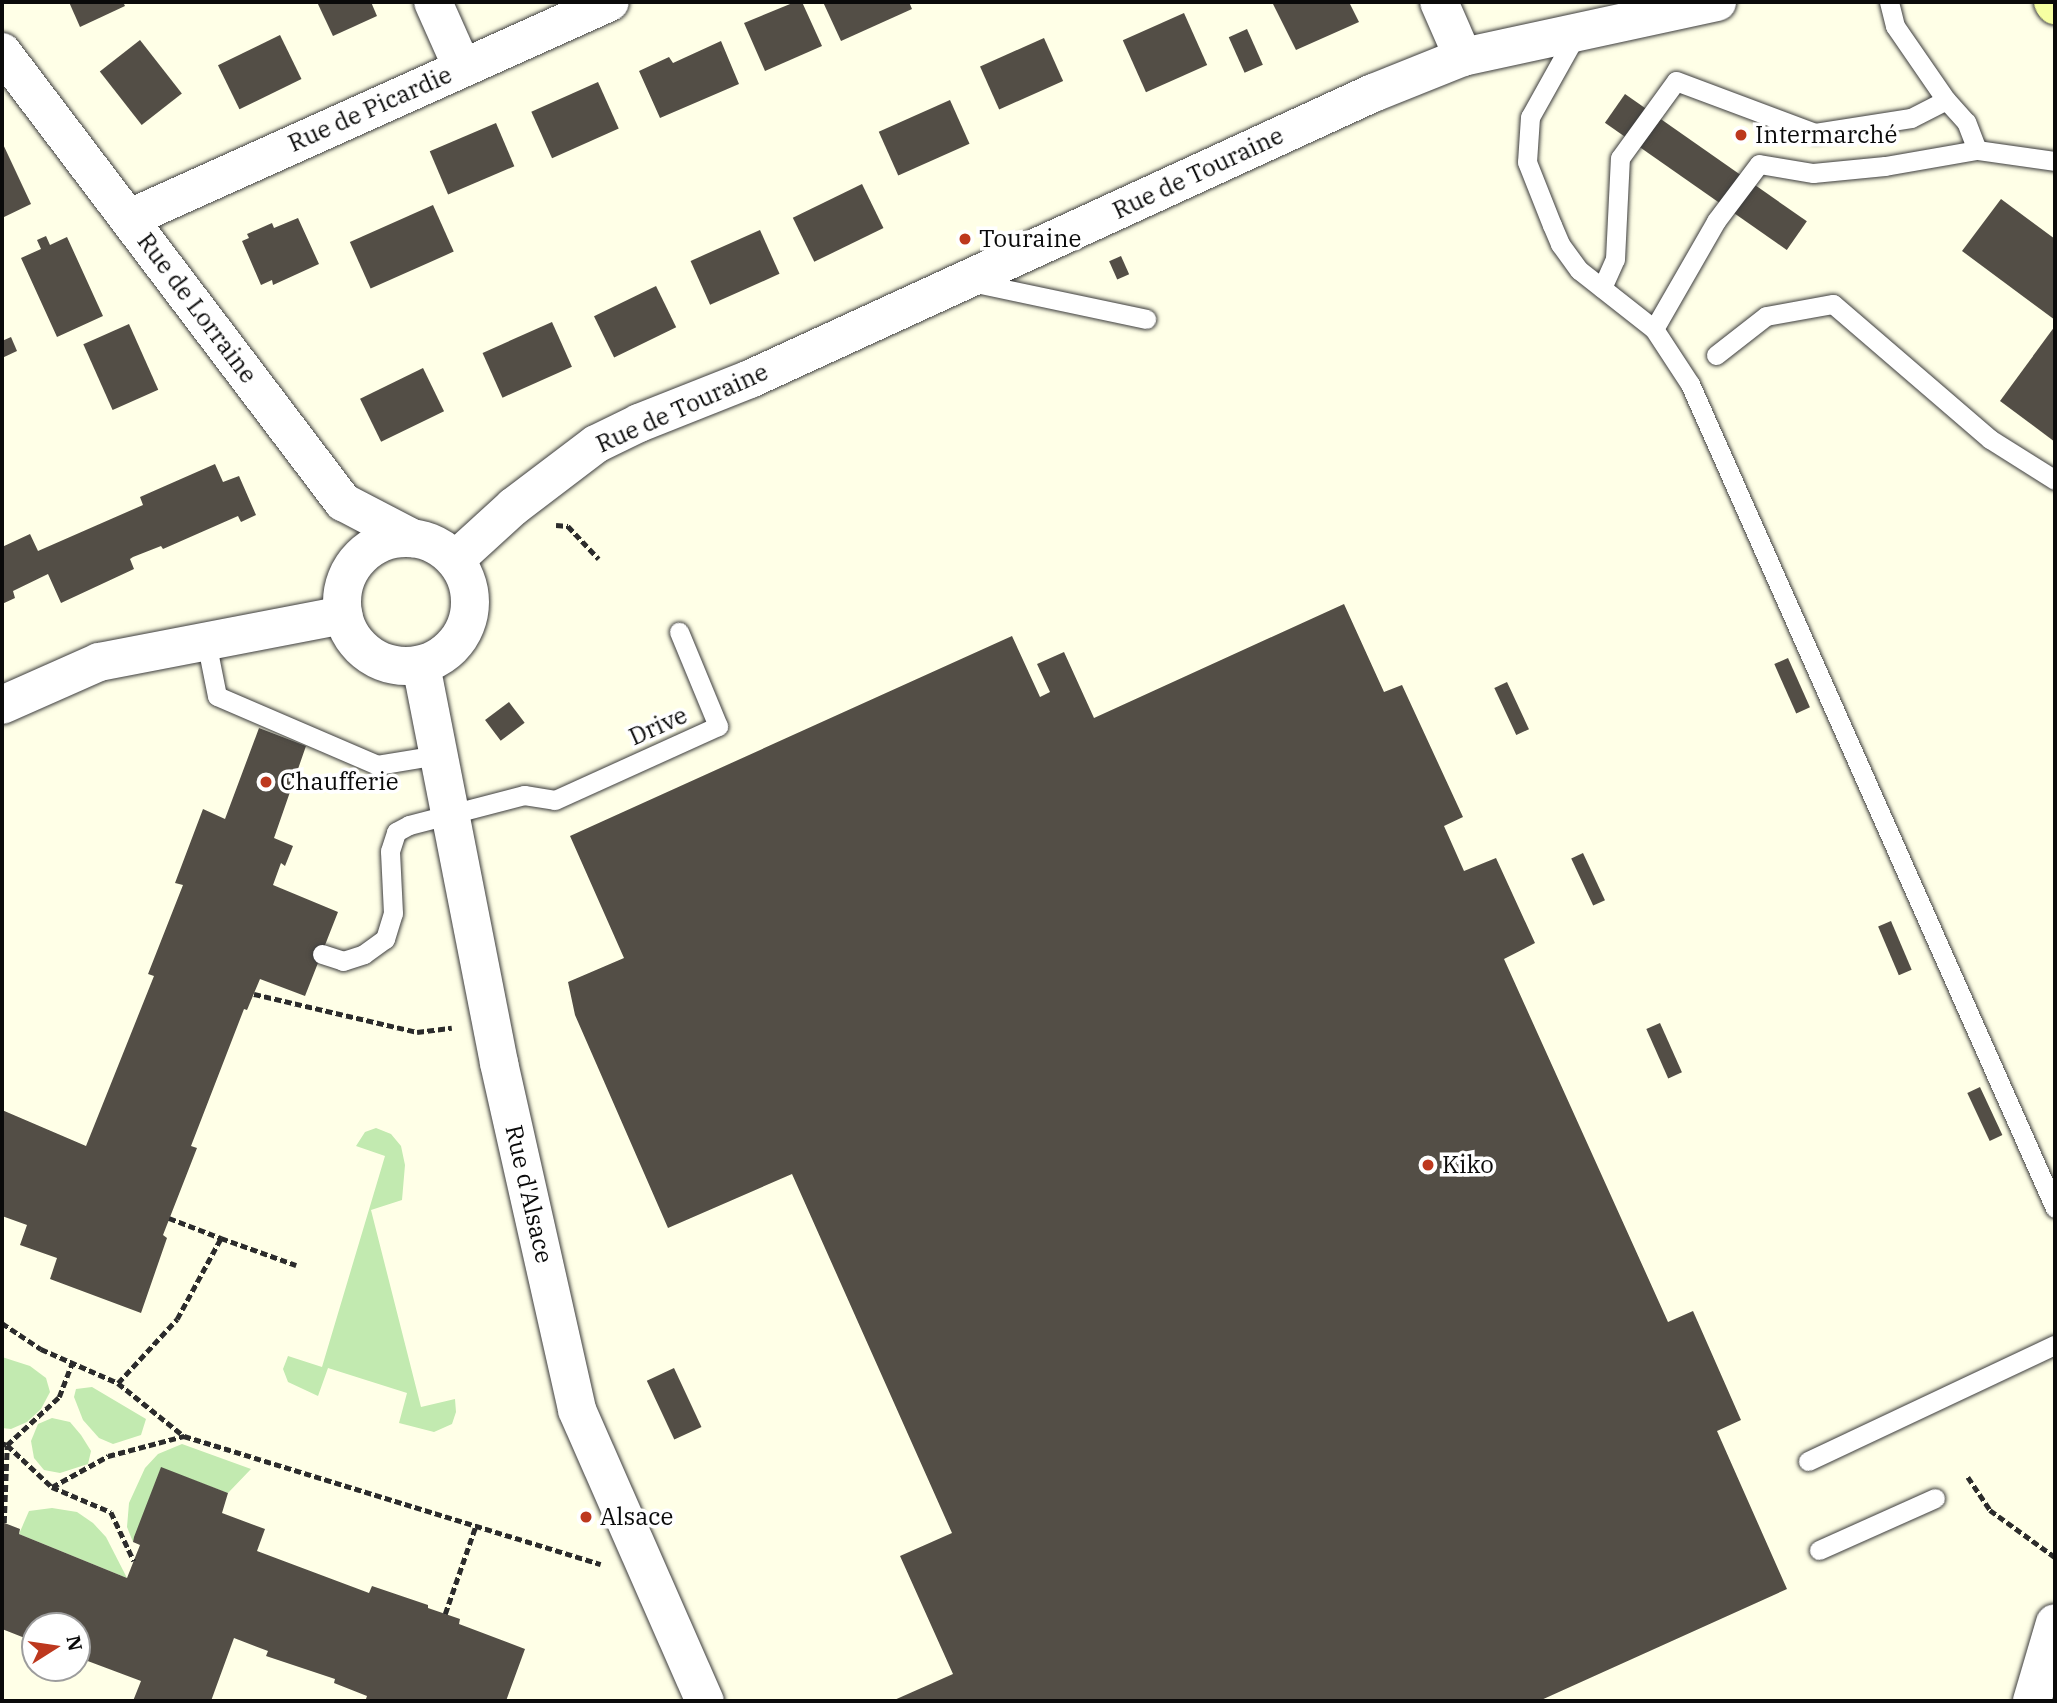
<!DOCTYPE html>
<html>
<head>
<meta charset="utf-8">
<style>
  body { margin:0 }
  #map { position:relative; width:2057px; height:1703px; overflow:hidden; background:#ffffe7; font-family:"IBM Plex Serif",serif }
  div>[style] { position:absolute }
  [style*='--x'] { left:calc(var(--x)*1px); top:calc(var(--y)*1px); width:calc(var(--w)*1px); rotate:calc(var(--a)*1deg) }
  .green>* { inset:0; background:#c2eab0 }
  .building>* { inset:0; background:#534e46; transform-origin:0 0 }
  .path>* { height:4.5px; margin-top:-2.25px; transform-origin:0; background:repeating-linear-gradient(90deg,#2c2c2c 0 7px,transparent 0 10.5px) }
  .roads { filter:drop-shadow(0 0 2px #3d3d3d) drop-shadow(0 0 2px #3d3d3d) }
  .service>* { height:19px; margin:-9.5px; padding:0 9.5px; transform-origin:9.5px; border-radius:9.5px; background:#fff }
  .minor>* { height:38px; margin:-19px; padding:0 19px; transform-origin:19px; border-radius:19px; background:#fff }
  .minor>.ring { margin:-19px; padding:0; box-sizing:content-box; background:none; border:38px solid #fff; border-radius:50% }
  .secondary>* { height:38px; margin:-19px; padding:0 19px; transform-origin:19px; border-radius:19px; background:#f6ffa2 }
  .dots>* { width:19px; height:19px; translate:-50% -50%; box-sizing:border-box; border:4px solid #fff; border-radius:50% }
  span { translate:-50% -50%; white-space:nowrap; text-align:center; line-height:1.15; -webkit-text-stroke:7px #fff; paint-order:stroke }
  .street-label { font-size:24px; color:#0a0a0a }
  .poi-label { font-size:24px; color:#0a0a0a }
  .left { translate:0 -50%; text-align:left }
  .frame { position:absolute; inset:0; border:4px solid #0a0a0a; pointer-events:none }
  .north { position:absolute; left:21px; top:1612px; width:70px; height:70px; box-sizing:border-box; background:#fff; border:2px solid #9d9d9d; border-radius:50%; rotate:78deg; font-size:19px; font-weight:700; line-height:28px; text-align:center; color:#0a0a0a }
  .north::after { content:''; display:block; margin:auto; width:24px; height:32px; background:#bd381e; clip-path:polygon(50% 0,100% 100%,50% 72%,0 100%) }
</style>
</head>
<body>
<div id="map">
  <div class="green">
    <i style="clip-path:polygon(376px 1128px,391px 1134px,401px 1146px,405px 1165px,402px 1200px,371px 1210px,421px 1407px,455px 1399px,456px 1412px,452px 1424px,434px 1432px,399px 1423px,407px 1393px,328px 1368px,318px 1396px,288px 1382px,283px 1369px,288px 1356px,322px 1367px,385px 1156px,356px 1146px,365px 1132px)"></i>
    <i style="clip-path:polygon(2px 1357px,30px 1366px,46px 1378px,50px 1392px,41px 1409px,27px 1422px,11px 1429px,2px 1428px)"></i>
    <i style="clip-path:polygon(92px 1387px,146px 1419px,141px 1435px,113px 1444px,99px 1438px,83px 1420px,74px 1397px,76px 1389px)"></i>
    <i style="clip-path:polygon(52px 1418px,70px 1422px,81px 1435px,91px 1451px,88px 1464px,60px 1473px,44px 1470px,34px 1458px,31px 1441px,38px 1424px)"></i>
    <i style="clip-path:polygon(182px 1444px,251px 1469px,228px 1493px,161px 1468px,133px 1542px,127px 1527px,129px 1503px,145px 1468px,158px 1454px)"></i>
    <i style="clip-path:polygon(52px 1508px,77px 1512px,93px 1523px,106px 1537px,127px 1578px,19px 1534px,29px 1511px)"></i>
  </div>
  <div class="building">
    <i style="clip-path:polygon(69px 2px,123px 2px,125px 6px,80px 27px)"></i>
    <i style="clip-path:polygon(317px 2px,371px 2px,377px 16px,333px 36px)"></i>
    <i style="clip-path:polygon(795px 2px,802px 2px,822px 46px,765px 71px,744px 23px)"></i>
    <i style="clip-path:polygon(823px 2px,909px 2px,912px 9px,841px 41px)"></i>
    <i style="clip-path:polygon(1277px 2px,1349px 2px,1359px 22px,1296px 50px,1273px 4px)"></i>
    <i style="left:1184px;top:13px;width:57px;height:67px;rotate:66deg"></i>
    <i style="left:1247px;top:29px;width:39px;height:20px;rotate:66deg"></i>
    <i style="left:280px;top:35px;width:49px;height:69px;rotate:64deg"></i>
    <i style="left:1044px;top:38px;width:47px;height:70px;rotate:66deg"></i>
    <i style="left:140px;top:40px;width:68px;height:51px;rotate:52deg"></i>
    <i style="clip-path:polygon(721px 41px,739px 84px,660px 118px,639px 71px,669px 57px,673px 63px)"></i>
    <i style="left:598px;top:82px;width:51px;height:73px;rotate:66deg"></i>
    <i style="left:1625px;top:94px;width:222px;height:35px;rotate:35deg"></i>
    <i style="left:950px;top:100px;width:48px;height:78px;rotate:66deg"></i>
    <i style="left:496px;top:123px;width:47px;height:72px;rotate:67deg"></i>
    <i style="clip-path:polygon(2px 142px,31px 204px,2px 218px)"></i>
    <i style="left:862px;top:184px;width:49px;height:77px;rotate:64deg"></i>
    <i style="clip-path:polygon(2001px 199px,2055px 239px,2055px 320px,1962px 251px)"></i>
    <i style="left:433px;top:205px;width:51px;height:91px;rotate:66deg"></i>
    <i style="clip-path:polygon(298px 218px,319px 264px,273px 285px,272px 280px,261px 285px,242px 241px,249px 238px,247px 234px,272px 223px,274px 228px)"></i>
    <i style="left:760px;top:230px;width:48px;height:76px;rotate:66deg"></i>
    <i style="clip-path:polygon(46px 236px,50px 245px,67px 237px,103px 316px,57px 337px,21px 258px,41px 249px,37px 240px)"></i>
    <i style="left:1121px;top:256px;width:20px;height:13px;rotate:66deg"></i>
    <i style="left:656px;top:286px;width:46px;height:69px;rotate:64deg"></i>
    <i style="left:552px;top:322px;width:49px;height:76px;rotate:66deg"></i>
    <i style="left:129px;top:324px;width:72px;height:50px;rotate:66deg"></i>
    <i style="clip-path:polygon(2055px 326px,2055px 442px,2000px 401px)"></i>
    <i style="clip-path:polygon(11px 337px,17px 351px,2px 358px,2px 341px)"></i>
    <i style="left:423px;top:368px;width:48px;height:70px;rotate:64deg"></i>
    <i style="clip-path:polygon(215px 464px,223px 482px,239px 476px,256px 515px,241px 522px,238px 516px,163px 549px,161px 546px,133px 557px,130px 559px,134px 569px,61px 603px,48px 574px,13px 591px,15px 598px,2px 604px,2px 547px,30px 534px,38px 551px,143px 505px,140px 497px)"></i>
    <i style="clip-path:polygon(1344px 604px,1384px 692px,1402px 685px,1463px 817px,1444px 826px,1464px 871px,1496px 858px,1535px 943px,1504px 959px,1668px 1322px,1693px 1311px,1741px 1420px,1717px 1431px,1787px 1589px,1539px 1701px,892px 1701px,953px 1674px,900px 1556px,952px 1533px,792px 1174px,668px 1228px,575px 1015px,568px 982px,624px 958px,570px 836px,1012px 636px,1040px 697px,1050px 692px,1037px 664px,1064px 652px,1094px 718px)"></i>
    <i style="left:1788px;top:658px;width:54px;height:15px;rotate:66deg"></i>
    <i style="left:1507px;top:682px;width:52px;height:14px;rotate:65deg"></i>
    <i style="left:509px;top:702px;width:26px;height:30px;rotate:53deg"></i>
    <i style="clip-path:polygon(259px 728px,306px 746px,274px 838px,293px 846px,285px 866px,281px 863px,273px 885px,338px 912px,305px 996px,260px 979px,247px 1010px,244px 1009px,191px 1146px,197px 1148px,163px 1235px,167px 1238px,141px 1313px,50px 1279px,57px 1258px,20px 1245px,27px 1225px,2px 1216px,2px 1110px,86px 1146px,154px 976px,148px 974px,183px 885px,175px 883px,203px 809px,225px 819px)"></i>
    <i style="left:1583px;top:853px;width:52px;height:13px;rotate:65deg"></i>
    <i style="left:1891px;top:921px;width:53px;height:14px;rotate:67deg"></i>
    <i style="left:1660px;top:1023px;width:54px;height:15px;rotate:66deg"></i>
    <i style="left:1980px;top:1087px;width:53px;height:14px;rotate:65deg"></i>
    <i style="left:674px;top:1368px;width:65px;height:30px;rotate:65deg"></i>
    <i style="clip-path:polygon(161px 1467px,228px 1493px,222px 1513px,265px 1529px,257px 1551px,369px 1593px,372px 1586px,428px 1605px,428px 1608px,460px 1619px,459px 1624px,525px 1649px,506px 1701px,371px 1701px,366px 1699px,367px 1696px,334px 1683px,335px 1679px,266px 1656px,268px 1651px,234px 1638px,211px 1701px,133px 1701px,141px 1681px,77px 1657px,77px 1626px,35px 1626px,35px 1642px,2px 1629px,2px 1522px,20px 1529px,19px 1534px,127px 1578px,140px 1545px,133px 1542px,134px 1537px)"></i>
  </div>
  <div class="path">
    <i style="--x:556;--y:525;--w:12;--a:5"></i>
    <i style="--x:568;--y:526;--w:45;--a:46.8"></i>
    <i style="--x:254;--y:994;--w:167;--a:13.1"></i>
    <i style="--x:417;--y:1032;--w:35;--a:-7"></i>
    <i style="--x:169;--y:1218;--w:56;--a:21"></i>
    <i style="--x:2;--y:1323;--w:47;--a:33.7"></i>
    <i style="--x:41;--y:1349;--w:84;--a:23.8"></i>
    <i style="--x:118;--y:1383;--w:87;--a:-47.3"></i>
    <i style="--x:177;--y:1319;--w:92;--a:-61.5"></i>
    <i style="--x:221;--y:1238;--w:80;--a:19.8"></i>
    <i style="--x:118;--y:1383;--w:85;--a:38.8"></i>
    <i style="--x:184;--y:1436;--w:436;--a:17.1"></i>
    <i style="--x:2;--y:1443;--w:5;--a:22"></i>
    <i style="--x:7;--y:1445;--w:71;--a:-42.7"></i>
    <i style="--x:59;--y:1397;--w:36;--a:-69"></i>
    <i style="--x:7;--y:1445;--w:62;--a:43"></i>
    <i style="--x:52;--y:1487;--w:64;--a:23"></i>
    <i style="--x:111;--y:1512;--w:54;--a:64.9"></i>
    <i style="--x:1968;--y:1477;--w:40;--a:56"></i>
    <i style="--x:1990;--y:1510;--w:80;--a:35.9"></i>
    <i style="--x:52;--y:1487;--w:64;--a:-29"></i>
    <i style="--x:108;--y:1456;--w:79;--a:-14.7"></i>
    <i style="--x:4;--y:1523;--w:77;--a:-87.8"></i>
    <i style="--x:445;--y:1614;--w:94;--a:-70.8"></i>
  </div>
  <div class="roads">
    <div class="service">
      <i style="--x:1577;--y:33;--w:96;--a:119.2"></i>
      <i style="--x:1530;--y:117;--w:45;--a:93.8"></i>
      <i style="--x:1527;--y:162;--w:68;--a:68.4"></i>
      <i style="--x:1552;--y:225;--w:21;--a:67"></i>
      <i style="--x:1560;--y:244;--w:32;--a:54"></i>
      <i style="--x:1579;--y:270;--w:95;--a:38.2"></i>
      <i style="--x:1654;--y:329;--w:66;--a:56.8"></i>
      <i style="--x:1690;--y:384;--w:901;--a:66.11"></i>
      <i style="--x:1977;--y:150;--w:79;--a:8"></i>
      <i style="--x:971;--y:282;--w:179;--a:11.9"></i>
      <i style="--x:1602;--y:288;--w:32;--a:-66"></i>
      <i style="--x:1615;--y:259;--w:101;--a:-87.2"></i>
      <i style="--x:1620;--y:158;--w:95;--a:-54"></i>
      <i style="--x:1676;--y:81;--w:148;--a:20.5"></i>
      <i style="--x:1815;--y:133;--w:97;--a:-8.9"></i>
      <i style="--x:1911;--y:118;--w:39;--a:-27"></i>
      <i style="--x:1654;--y:329;--w:125;--a:-60.1"></i>
      <i style="--x:1716;--y:221;--w:71;--a:-53"></i>
      <i style="--x:1759;--y:164;--w:55;--a:9.5"></i>
      <i style="--x:1813;--y:173;--w:72;--a:-5.6"></i>
      <i style="--x:1885;--y:166;--w:93;--a:-9.9"></i>
      <i style="--x:1977;--y:150;--w:30;--a:-111"></i>
      <i style="--x:1966;--y:122;--w:30;--a:-132"></i>
      <i style="--x:1946;--y:100;--w:90;--a:-124.6"></i>
      <i style="--x:1895;--y:26;--w:25;--a:-104"></i>
      <i style="--x:1716;--y:355;--w:63;--a:-38"></i>
      <i style="--x:1766;--y:316;--w:68;--a:-10.2"></i>
      <i style="--x:1833;--y:304;--w:207;--a:40.7"></i>
      <i style="--x:1990;--y:439;--w:77;--a:32.2"></i>
      <i style="--x:206;--y:641;--w:56;--a:78.7"></i>
      <i style="--x:217;--y:696;--w:174;--a:23.3"></i>
      <i style="--x:377;--y:765;--w:62;--a:-9.3"></i>
      <i style="--x:322;--y:954;--w:22;--a:18"></i>
      <i style="--x:343;--y:961;--w:22;--a:-18"></i>
      <i style="--x:364;--y:954;--w:26;--a:-36"></i>
      <i style="--x:385;--y:939;--w:27;--a:-73"></i>
      <i style="--x:393;--y:913;--w:62;--a:-92.8"></i>
      <i style="--x:390;--y:851;--w:20;--a:-72"></i>
      <i style="--x:396;--y:832;--w:15;--a:-28"></i>
      <i style="--x:409;--y:825;--w:119;--a:-14.6"></i>
      <i style="--x:524;--y:795;--w:31;--a:9"></i>
      <i style="--x:555;--y:800;--w:179;--a:-24.4"></i>
      <i style="--x:718;--y:726;--w:102;--a:-112.5"></i>
      <i style="--x:1808;--y:1461;--w:273;--a:-25.2"></i>
      <i style="--x:1819;--y:1550;--w:127;--a:-24.1"></i>
    </div>
    <div class="minor">
      <i style="--x:433;--y:2;--w:71;--a:66"></i>
      <i style="--x:1439;--y:2;--w:60;--a:66.4"></i>
      <i style="--x:2;--y:52;--w:565;--a:52.85"></i>
      <i style="--x:343;--y:502;--w:78;--a:27.6"></i>
      <i style="--x:130;--y:218;--w:526;--a:-24.23"></i>
      <i class="ring" style="left:342px;top:538px;width:90px;height:90px"></i>
      <i style="--x:455;--y:560;--w:79;--a:-42.4"></i>
      <i style="--x:513;--y:507;--w:104;--a:-37.2"></i>
      <i style="--x:596;--y:444;--w:48;--a:-26"></i>
      <i style="--x:639;--y:423;--w:119;--a:-21.6"></i>
      <i style="--x:750;--y:379;--w:686;--a:-24.66"></i>
      <i style="--x:1373;--y:93;--w:97;--a:-21.8"></i>
      <i style="--x:1463;--y:57;--w:260;--a:-12.2"></i>
      <i style="--x:421;--y:665;--w:406;--a:78.9"></i>
      <i style="--x:499;--y:1063;--w:356;--a:77.3"></i>
      <i style="--x:577;--y:1410;--w:318;--a:66.3"></i>
      <i style="--x:2;--y:705;--w:106;--a:-23.9"></i>
      <i style="--x:99;--y:662;--w:249;--a:-10.9"></i>
      <i style="--x:2032;--y:1701;--w:81;--a:-73.6"></i>
    </div>
    <div class="secondary">
      <i style="--x:2053;--y:2;--w:4;--a:56"></i>
    </div>
  </div>
  <div class="dots">
    <i style="left:1741px;top:135px;background:#bd381e"></i>
    <i style="left:965px;top:239px;background:#bd381e"></i>
    <i style="left:266px;top:782px;background:#bd381e"></i>
    <i style="left:1428px;top:1165px;background:#bd381e"></i>
    <i style="left:586px;top:1517px;background:#bd381e"></i>
  </div>
  <div class="street-label">
    <span style="left:370px;top:109px;rotate:-24deg">Rue de Picardie</span>
    <span style="left:1198px;top:173px;rotate:-25deg">Rue de Touraine</span>
    <span style="left:197px;top:308px;rotate:53deg">Rue de Lorraine</span>
    <span style="left:682px;top:408px;rotate:-24deg">Rue de Touraine</span>
    <span style="left:658px;top:726px;rotate:-24deg">Drive</span>
    <span style="left:529px;top:1194px;rotate:77deg">Rue d'Alsace</span>
  </div>
  <div class="poi-label">
    <span class="left" style="left:1755px;top:135px">Intermarché</span>
    <span class="left" style="left:979px;top:239px">Touraine</span>
    <span class="left" style="left:280px;top:782px">Chaufferie</span>
    <span class="left" style="left:1442px;top:1165px">Kiko</span>
    <span class="left" style="left:600px;top:1517px">Alsace</span>
  </div>
  <div class="frame"></div>
  <div class="north">N</div>
</div>
</body>
</html>
